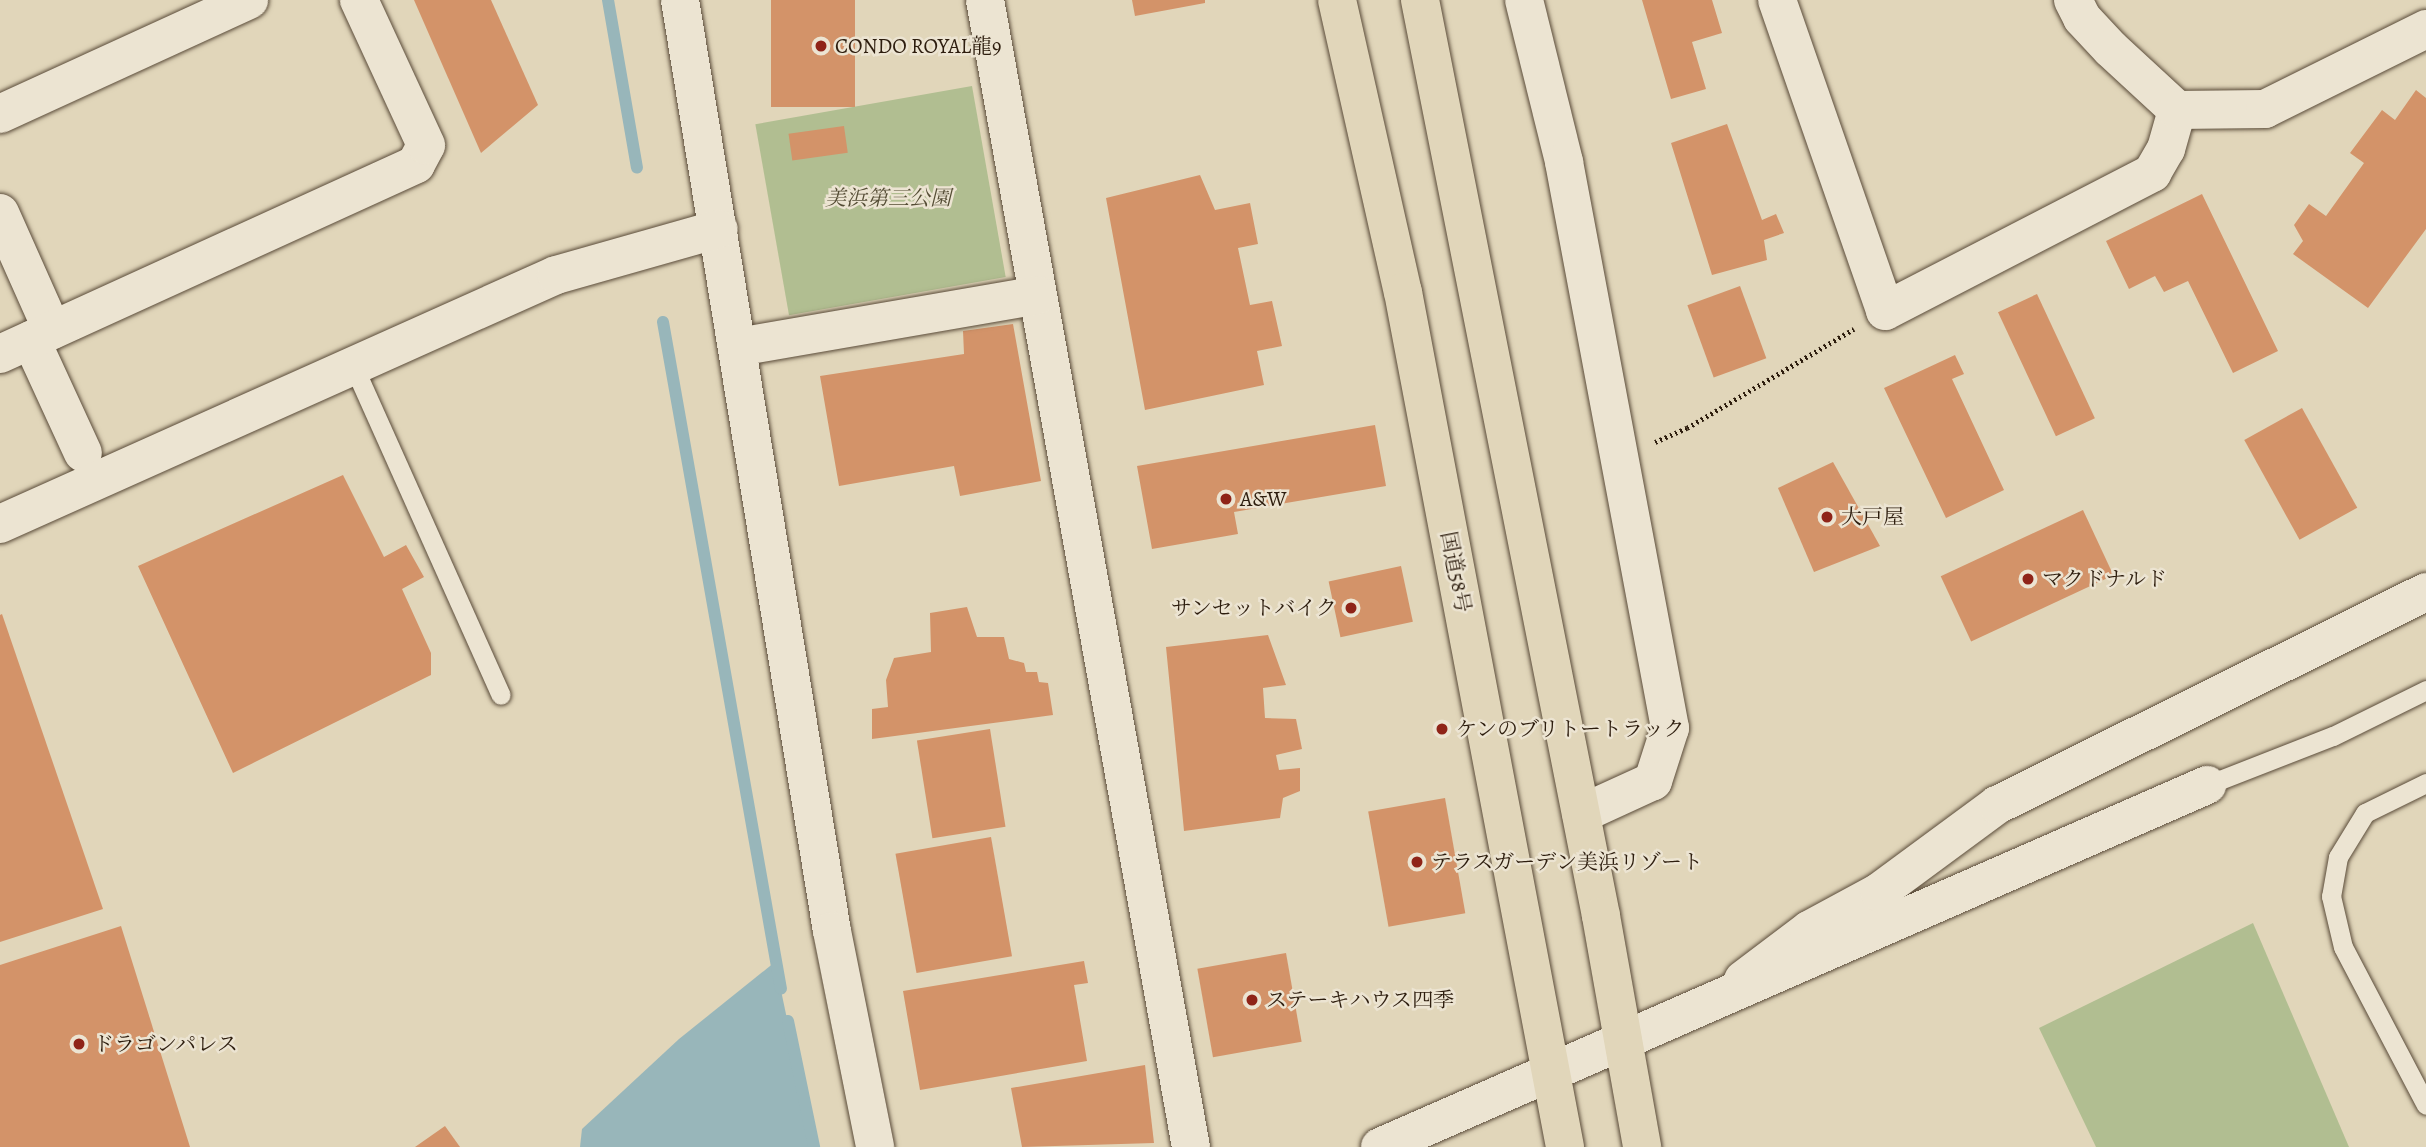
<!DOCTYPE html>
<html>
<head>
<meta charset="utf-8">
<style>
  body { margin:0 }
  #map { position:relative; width:2426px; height:1147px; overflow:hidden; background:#e1d6ba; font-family:Alegreya,"Noto Serif JP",serif }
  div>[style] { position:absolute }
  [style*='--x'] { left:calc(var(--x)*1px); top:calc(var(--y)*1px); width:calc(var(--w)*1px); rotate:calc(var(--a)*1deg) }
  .green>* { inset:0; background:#b1be91; transform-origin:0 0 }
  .water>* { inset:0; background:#98b6ba }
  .stream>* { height:12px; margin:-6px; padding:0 6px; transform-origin:6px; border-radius:6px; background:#98b6ba }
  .building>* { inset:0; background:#d39369; transform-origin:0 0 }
  .path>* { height:4.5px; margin-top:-2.25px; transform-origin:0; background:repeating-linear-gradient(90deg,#2d1d0e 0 2px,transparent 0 5.5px) }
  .roads { filter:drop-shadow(0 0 2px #5a4b39) drop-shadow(0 0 2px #5a4b39) }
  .lane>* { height:19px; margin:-9.5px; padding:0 9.5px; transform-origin:9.5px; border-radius:9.5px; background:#ece4d2 }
  .street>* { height:38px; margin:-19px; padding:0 19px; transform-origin:19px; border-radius:19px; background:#ece4d2 }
  .secondary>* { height:38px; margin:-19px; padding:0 19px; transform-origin:19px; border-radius:19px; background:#ece4d2 }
  .highway>* { height:38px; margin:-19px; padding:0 19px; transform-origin:19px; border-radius:19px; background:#e1d6ba }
  .dots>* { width:19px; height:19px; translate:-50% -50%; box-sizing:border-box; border:4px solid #ece4d2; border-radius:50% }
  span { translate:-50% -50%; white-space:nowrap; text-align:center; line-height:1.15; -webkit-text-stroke:5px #ece4d2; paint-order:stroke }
  .poi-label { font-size:21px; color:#2d1d0e }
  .left { translate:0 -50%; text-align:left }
  .right { translate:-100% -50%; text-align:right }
  .park-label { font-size:21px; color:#554d35; font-style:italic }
  .street-label { font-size:21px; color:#2d1d0e }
</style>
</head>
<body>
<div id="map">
  <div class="green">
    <i style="left:972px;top:86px;width:194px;height:220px;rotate:80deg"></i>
    <i style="clip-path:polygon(2253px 923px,2349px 1147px,2096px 1147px,2039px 1028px)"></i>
  </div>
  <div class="water">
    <i style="clip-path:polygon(775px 962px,814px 1147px,580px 1147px,582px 1129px,679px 1039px)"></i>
  </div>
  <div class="stream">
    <i style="--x:608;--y:0;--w:170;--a:80.2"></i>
    <i style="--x:663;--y:322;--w:677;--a:79.97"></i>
    <i style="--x:788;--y:1021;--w:129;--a:78.3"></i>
  </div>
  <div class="building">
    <i style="clip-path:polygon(414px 0,491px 0,538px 105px,481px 153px)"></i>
    <i style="left:771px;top:0;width:84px;height:107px"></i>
    <i style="clip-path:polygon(1132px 0,1205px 0,1205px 3px,1135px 16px)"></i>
    <i style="clip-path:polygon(1642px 0,1712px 0,1722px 33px,1692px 42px,1706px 89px,1671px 99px)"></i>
    <i style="clip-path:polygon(2416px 90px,2426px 98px,2426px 229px,2368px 308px,2293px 254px,2303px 241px,2294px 225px,2309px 204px,2326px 216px,2364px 163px,2350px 153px,2382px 110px,2395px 120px)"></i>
    <i style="clip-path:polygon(1727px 124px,1762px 220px,1776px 214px,1784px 233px,1764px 240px,1767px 260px,1712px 275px,1671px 143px)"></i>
    <i style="left:844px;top:126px;width:27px;height:56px;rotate:82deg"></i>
    <i style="clip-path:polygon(1200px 175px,1215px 210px,1250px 203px,1258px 244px,1238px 248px,1250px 305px,1272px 301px,1282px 346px,1257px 351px,1264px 385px,1145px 410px,1106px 198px)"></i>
    <i style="clip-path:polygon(2202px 194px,2278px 351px,2233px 373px,2188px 281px,2164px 292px,2155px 276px,2129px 289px,2106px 241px)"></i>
    <i style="left:1740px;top:286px;width:77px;height:56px;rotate:70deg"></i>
    <i style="left:2037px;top:294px;width:137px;height:43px;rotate:65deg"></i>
    <i style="clip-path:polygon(1013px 324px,1041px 481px,960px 496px,954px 466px,839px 486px,820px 376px,964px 354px,963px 331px)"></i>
    <i style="clip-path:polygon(1955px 355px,1964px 374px,1952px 379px,2004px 490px,1946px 518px,1884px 388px)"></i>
    <i style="left:2302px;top:408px;width:114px;height:66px;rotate:61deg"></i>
    <i style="clip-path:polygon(1375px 425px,1386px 486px,1234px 512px,1238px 534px,1152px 549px,1137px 466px)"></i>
    <i style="clip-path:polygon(1833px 462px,1880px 546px,1814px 572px,1778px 488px)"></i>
    <i style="clip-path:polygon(343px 475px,384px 557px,406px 545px,424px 577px,402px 589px,431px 653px,431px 675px,233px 773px,138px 566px)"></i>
    <i style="left:2083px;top:510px;width:72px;height:157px;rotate:65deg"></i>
    <i style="left:1401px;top:566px;width:57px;height:74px;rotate:78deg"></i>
    <i style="clip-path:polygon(967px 607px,977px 637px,1004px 637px,1009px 659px,1024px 663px,1026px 672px,1037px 672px,1039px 682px,1048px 683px,1053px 715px,872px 739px,872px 709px,888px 707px,886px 680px,894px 658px,931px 652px,930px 613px)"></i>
    <i style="clip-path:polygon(2px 614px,103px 909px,0 942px,0 615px)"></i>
    <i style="clip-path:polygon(1268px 635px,1286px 685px,1263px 688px,1265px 718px,1296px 719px,1302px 749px,1276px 755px,1279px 770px,1300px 768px,1300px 791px,1283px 798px,1280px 818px,1184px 831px,1166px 647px)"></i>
    <i style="left:990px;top:729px;width:99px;height:74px;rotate:81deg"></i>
    <i style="left:1445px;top:798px;width:117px;height:78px;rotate:80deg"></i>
    <i style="left:991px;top:837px;width:121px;height:97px;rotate:80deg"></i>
    <i style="clip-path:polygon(121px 926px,190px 1147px,0 1147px,0 965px)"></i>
    <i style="left:1286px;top:953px;width:90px;height:90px;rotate:80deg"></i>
    <i style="clip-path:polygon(1084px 961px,1088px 983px,1074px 985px,1087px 1061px,920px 1090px,903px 991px)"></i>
    <i style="clip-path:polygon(1145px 1065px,1154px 1143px,1022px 1147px,1011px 1088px)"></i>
    <i style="clip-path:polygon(445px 1126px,460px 1147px,415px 1147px)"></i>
  </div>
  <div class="path">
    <i style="--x:1655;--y:442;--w:35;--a:-24"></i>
    <i style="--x:1687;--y:428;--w:194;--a:-30.7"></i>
  </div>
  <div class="roads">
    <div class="lane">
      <i style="--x:354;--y:367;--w:359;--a:65.9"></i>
      <i style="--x:2426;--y:783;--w:68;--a:153.8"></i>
      <i style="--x:2365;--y:813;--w:52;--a:121.5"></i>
      <i style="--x:2338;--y:857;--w:40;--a:100"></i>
      <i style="--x:2331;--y:896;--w:52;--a:76.8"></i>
      <i style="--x:2343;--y:947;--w:178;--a:62.3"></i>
      <i style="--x:2207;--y:785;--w:135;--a:-21.3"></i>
      <i style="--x:2333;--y:736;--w:104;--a:-26.3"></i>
    </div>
    <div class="street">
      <i style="--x:985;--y:0;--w:1165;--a:79.82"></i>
      <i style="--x:1524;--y:0;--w:167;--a:76.1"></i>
      <i style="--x:1564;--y:162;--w:576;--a:79.39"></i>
      <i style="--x:1670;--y:728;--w:56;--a:107.8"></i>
      <i style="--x:1653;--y:781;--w:79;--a:155.4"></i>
      <i style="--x:0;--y:114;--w:274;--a:-24.6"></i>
      <i style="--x:0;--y:213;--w:128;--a:66"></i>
      <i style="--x:31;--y:340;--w:124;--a:65.3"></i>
      <i style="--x:738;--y:347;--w:304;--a:-9.8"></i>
      <i style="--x:0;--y:354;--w:457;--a:-24.5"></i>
      <i style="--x:416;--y:164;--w:21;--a:-62"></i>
      <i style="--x:426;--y:145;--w:160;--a:-114.8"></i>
      <i style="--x:1743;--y:980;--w:83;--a:-37.1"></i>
      <i style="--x:1809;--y:930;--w:80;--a:-28.5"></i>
      <i style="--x:1879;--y:892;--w:147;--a:-36.4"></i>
      <i style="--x:1997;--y:805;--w:479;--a:-26.4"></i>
    </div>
    <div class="secondary">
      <i style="--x:680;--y:0;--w:943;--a:80.73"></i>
      <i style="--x:832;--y:931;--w:220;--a:78.7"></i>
      <i style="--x:1777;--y:0;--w:329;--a:70.8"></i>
      <i style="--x:1885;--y:311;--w:301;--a:-27.3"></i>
      <i style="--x:2152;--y:173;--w:28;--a:-60"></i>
      <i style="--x:2166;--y:149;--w:41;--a:-74.2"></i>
      <i style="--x:2073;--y:0;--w:20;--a:63"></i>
      <i style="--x:2082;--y:18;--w:42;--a:46.9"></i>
      <i style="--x:2111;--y:49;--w:90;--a:42.7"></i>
      <i style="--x:2177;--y:110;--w:88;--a:-0.7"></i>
      <i style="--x:2265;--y:109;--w:180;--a:-26.4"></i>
      <i style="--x:0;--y:524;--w:609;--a:-24.12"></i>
      <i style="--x:556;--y:275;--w:169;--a:-15.8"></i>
      <i style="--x:1380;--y:1147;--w:903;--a:-23.64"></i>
    </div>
    <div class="highway">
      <i style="--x:1337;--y:0;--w:299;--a:77.3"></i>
      <i style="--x:1403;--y:292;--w:870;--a:79.27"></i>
      <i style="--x:1420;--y:0;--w:934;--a:78.82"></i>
      <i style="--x:1601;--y:916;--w:235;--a:79.9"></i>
    </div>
  </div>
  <div class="dots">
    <i style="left:821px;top:46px;background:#8f2418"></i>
    <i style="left:1226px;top:499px;background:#8f2418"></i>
    <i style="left:1827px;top:517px;background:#8f2418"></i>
    <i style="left:2028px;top:579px;background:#8f2418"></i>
    <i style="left:1351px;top:608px;background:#8f2418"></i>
    <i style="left:1442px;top:729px;background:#8f2418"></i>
    <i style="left:1417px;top:862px;background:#8f2418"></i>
    <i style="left:1252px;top:1000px;background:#8f2418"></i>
    <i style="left:79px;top:1044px;background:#8f2418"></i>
  </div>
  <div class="poi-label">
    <span class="left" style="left:835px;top:46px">CONDO ROYAL龍9</span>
    <span class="left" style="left:1240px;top:499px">A&amp;W</span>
    <span class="left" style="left:1841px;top:517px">大戸屋</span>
    <span class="left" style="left:2042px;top:579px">マクドナルド</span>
    <span class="right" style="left:1337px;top:608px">サンセットバイク</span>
    <span class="left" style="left:1456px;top:729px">ケンのブリトートラック</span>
    <span class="left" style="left:1431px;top:862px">テラスガーデン美浜リゾート</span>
    <span class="left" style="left:1266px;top:1000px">ステーキハウス四季</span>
    <span class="left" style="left:93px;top:1044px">ドラゴンパレス</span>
  </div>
  <div class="park-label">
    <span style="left:888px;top:198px">美浜第三公園</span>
  </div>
  <div class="street-label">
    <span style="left:1456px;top:572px;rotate:79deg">国道58号</span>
  </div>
</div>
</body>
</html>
